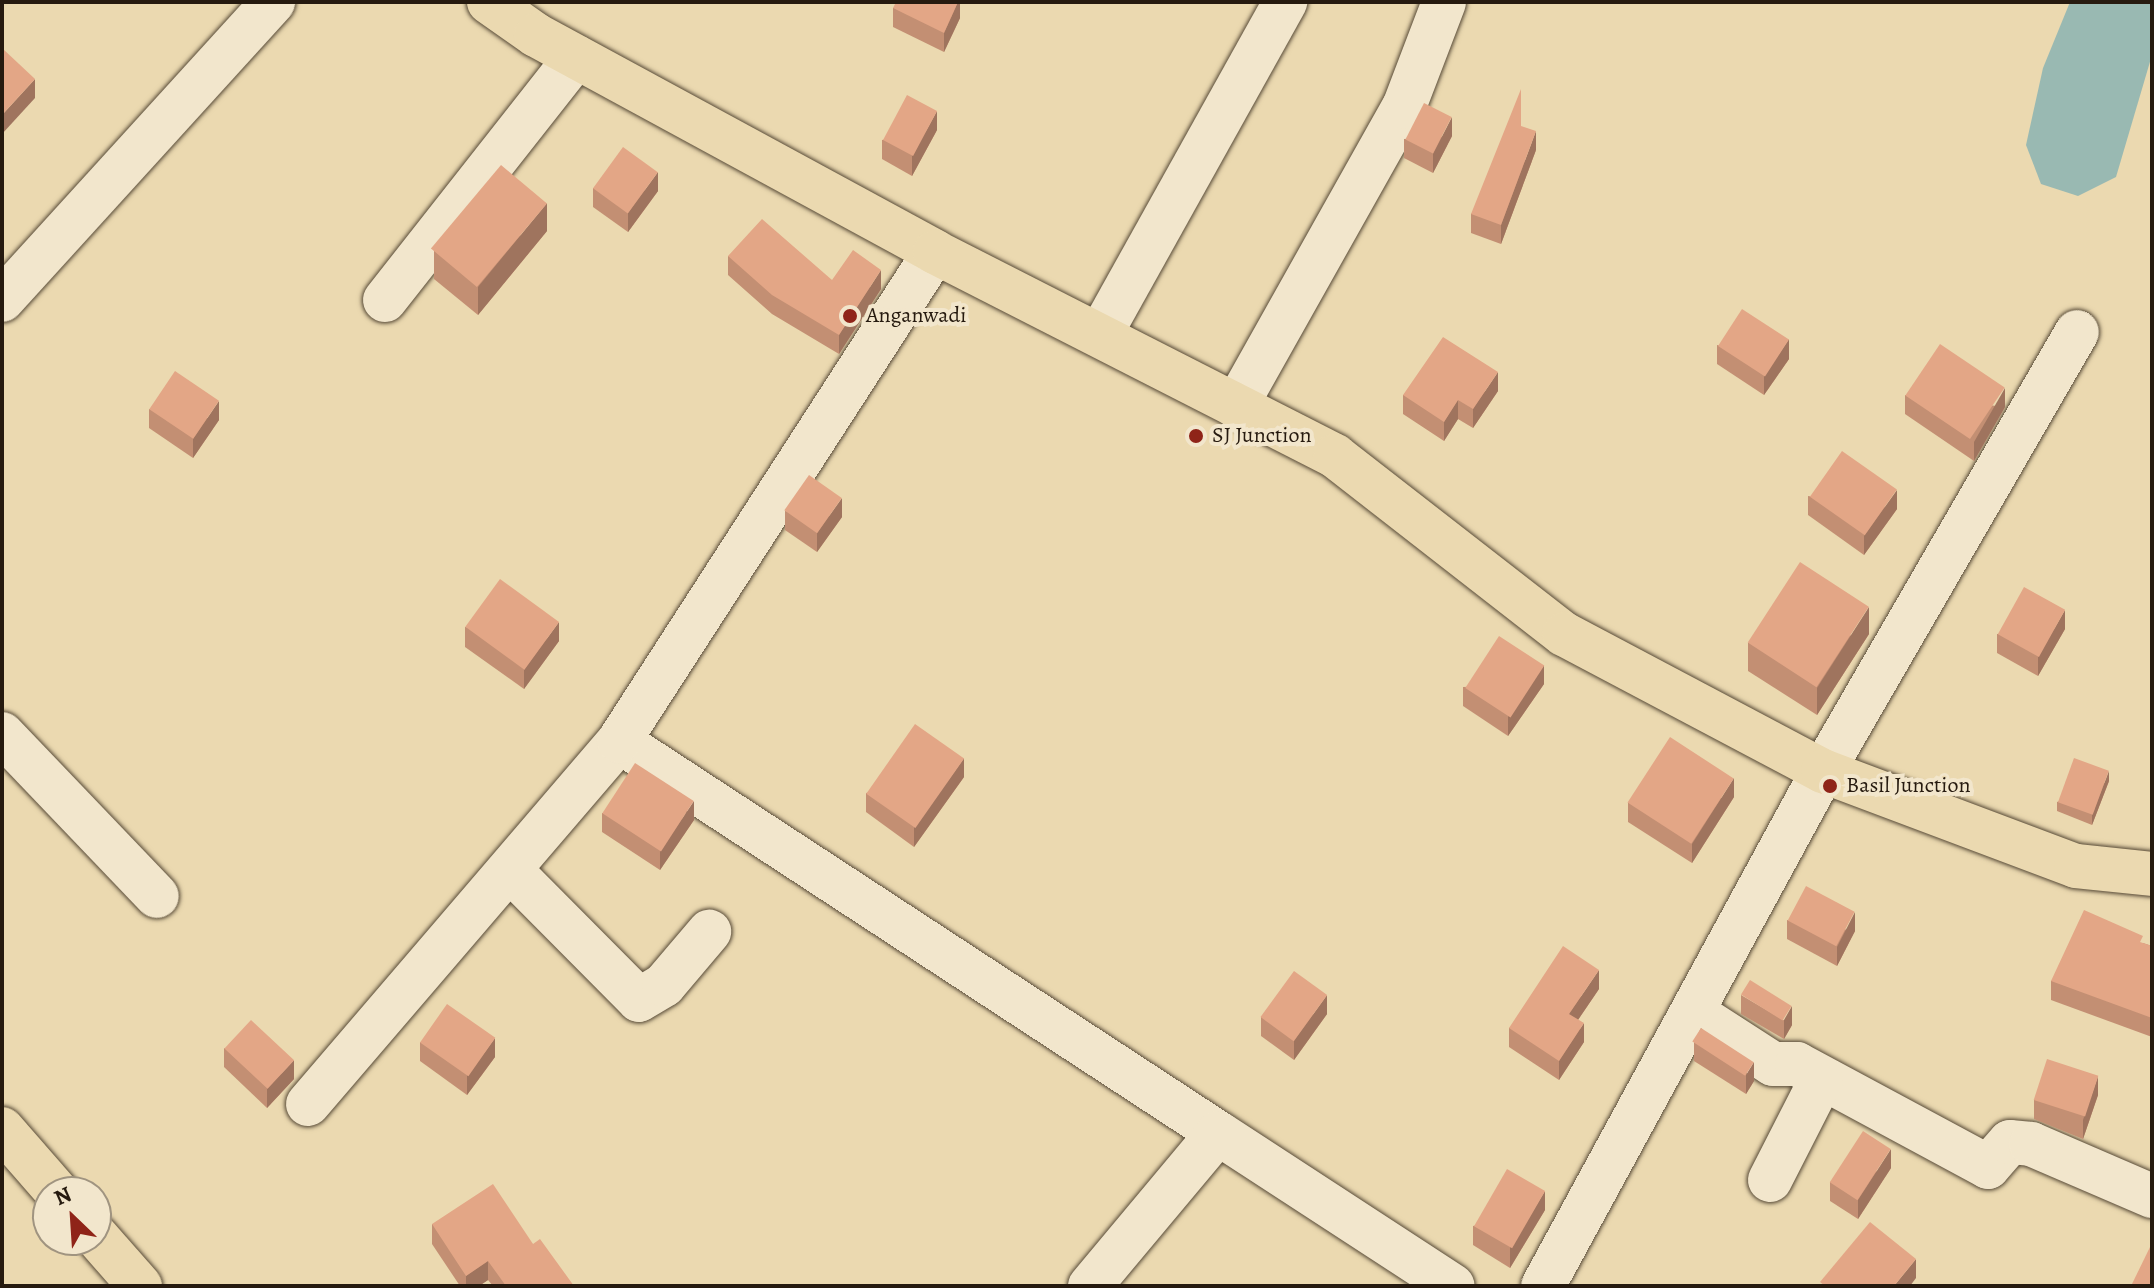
<!DOCTYPE html>
<html>
<head>
<meta charset="utf-8">
<style>
  body { margin:0 }
  #map { position:relative; width:2154px; height:1288px; overflow:hidden; background:#ebd9b0; font-family:Alegreya,serif }
  div>[style] { position:absolute }
  [style*='--x'] { left:calc(var(--x)*1px); top:calc(var(--y)*1px); width:calc(var(--w)*1px); rotate:calc(var(--a)*1deg) }
  .water>* { inset:0; background:#99b9b2 }
  .roads { filter:drop-shadow(0 0 2px #574a37) drop-shadow(0 0 2px #574a37) }
  .minor>* { height:44px; margin:-22px; padding:0 22px; transform-origin:22px; border-radius:22px; background:#f2e6cc }
  .major>* { height:44px; margin:-22px; padding:0 22px; transform-origin:22px; border-radius:22px; background:#ebd9b0 }
  .wall>* { inset:0; background:#c38f73 }
  .shaded-wall>* { inset:0; background:#9f745e }
  .building>* { inset:0; background:#e3a686; transform-origin:0 0 }
  .dots>* { width:22px; height:22px; translate:-50% -50%; box-sizing:border-box; border:4px solid #f2e6cc; border-radius:50% }
  span { translate:-50% -50%; white-space:nowrap; text-align:center; line-height:1.15; -webkit-text-stroke:8px #f2e6cc; paint-order:stroke }
  .poi-label { font-size:22px; color:#261a0f }
  .left { translate:0 -50%; text-align:left }
  .frame { position:absolute; inset:0; border:4px solid #261a0f; pointer-events:none }
  .north { position:absolute; left:32px; top:1176px; width:80px; height:80px; box-sizing:border-box; background:#f2e6cc; border:2px solid #a09480; border-radius:50%; rotate:335deg; font-size:22px; font-weight:700; line-height:32px; text-align:center; color:#261a0f }
  .north::after { content:''; display:block; margin:auto; width:28px; height:36px; background:#8f2418; clip-path:polygon(50% 0,100% 100%,50% 72%,0 100%) }
</style>
</head>
<body>
<div id="map">
  <div class="water">
    <i style="clip-path:polygon(2070px 2px,2152px 2px,2152px 55px,2116px 177px,2078px 196px,2041px 184px,2026px 145px,2043px 68px)"></i>
  </div>
  <div class="roads">
    <div class="minor">
      <i style="--x:2;--y:300;--w:403;--a:-47.7"></i>
      <i style="--x:385;--y:300;--w:309;--a:-51.8"></i>
      <i style="--x:1101;--y:333;--w:379;--a:-60.9"></i>
      <i style="--x:1236;--y:406;--w:343;--a:-60.7"></i>
      <i style="--x:1404;--y:107;--w:112;--a:-69.1"></i>
      <i style="--x:2;--y:734;--w:224;--a:46.3"></i>
      <i style="--x:619;--y:741;--w:716;--a:33.2"></i>
      <i style="--x:512;--y:872;--w:180;--a:45.2"></i>
      <i style="--x:639;--y:1000;--w:29;--a:-31"></i>
      <i style="--x:664;--y:985;--w:70;--a:-49.7"></i>
      <i style="--x:1694;--y:1013;--w:94;--a:32.8"></i>
      <i style="--x:1773;--y:1064;--w:24;--a:0"></i>
      <i style="--x:1797;--y:1064;--w:217;--a:28.3"></i>
      <i style="--x:1988;--y:1167;--w:33;--a:-49"></i>
      <i style="--x:2010;--y:1142;--w:21;--a:5"></i>
      <i style="--x:2031;--y:1144;--w:132;--a:23.3"></i>
      <i style="--x:308;--y:1104;--w:478;--a:-49.4"></i>
      <i style="--x:619;--y:741;--w:582;--a:-57.13"></i>
      <i style="--x:1770;--y:1180;--w:112;--a:-63"></i>
      <i style="--x:1090;--y:1286;--w:199;--a:-50.1"></i>
      <i style="--x:1218;--y:1133;--w:280;--a:33.1"></i>
      <i style="--x:1543;--y:1286;--w:586;--a:-61.47"></i>
      <i style="--x:1823;--y:771;--w:507;--a:-59.95"></i>
    </div>
    <div class="major">
      <i style="--x:489;--y:2;--w:57;--a:35.1"></i>
      <i style="--x:536;--y:35;--w:454;--a:28.5"></i>
      <i style="--x:935;--y:252;--w:449;--a:27"></i>
      <i style="--x:1335;--y:456;--w:290;--a:37.9"></i>
      <i style="--x:1564;--y:634;--w:293;--a:27.9"></i>
      <i style="--x:1823;--y:771;--w:270;--a:20.6"></i>
      <i style="--x:2076;--y:866;--w:76;--a:6"></i>
      <i style="--x:2;--y:1129;--w:84;--a:48.9"></i>
      <i style="--x:96;--y:1236;--w:67;--a:48.7"></i>
    </div>
  </div>
  <div class="wall">
    <i style="clip-path:polygon(960px 2px,960px 18px,944px 52px,893px 27px,893px 8px)"></i>
    <i style="clip-path:polygon(937px 130px,912px 176px,882px 159px,882px 140px)"></i>
    <i style="clip-path:polygon(1452px 136px,1433px 173px,1404px 158px,1404px 139px)"></i>
    <i style="clip-path:polygon(1536px 150px,1501px 244px,1471px 233px,1471px 214px)"></i>
    <i style="clip-path:polygon(593px 188px,658px 191px,628px 232px,593px 207px)"></i>
    <i style="clip-path:polygon(547px 231px,478px 315px,434px 279px,434px 251px)"></i>
    <i style="clip-path:polygon(728px 256px,832px 280px,881px 289px,839px 354px,772px 314px,728px 275px)"></i>
    <i style="clip-path:polygon(1717px 345px,1789px 359px,1764px 395px,1717px 364px)"></i>
    <i style="clip-path:polygon(1498px 391px,1473px 428px,1458px 419px,1444px 441px,1403px 414px,1403px 395px)"></i>
    <i style="clip-path:polygon(1905px 395px,2005px 407px,1974px 461px,1905px 414px)"></i>
    <i style="clip-path:polygon(149px 409px,219px 420px,193px 458px,149px 428px)"></i>
    <i style="clip-path:polygon(1808px 496px,1897px 509px,1864px 555px,1808px 515px)"></i>
    <i style="clip-path:polygon(785px 511px,842px 517px,817px 552px,785px 530px)"></i>
    <i style="clip-path:polygon(465px 627px,559px 641px,524px 689px,465px 647px)"></i>
    <i style="clip-path:polygon(2065px 629px,2038px 676px,1997px 653px,1997px 634px)"></i>
    <i style="clip-path:polygon(1869px 634px,1817px 715px,1748px 671px,1748px 643px)"></i>
    <i style="clip-path:polygon(1544px 684px,1508px 736px,1463px 706px,1463px 687px)"></i>
    <i style="clip-path:polygon(964px 777px,914px 847px,866px 812px,866px 793px)"></i>
    <i style="clip-path:polygon(2109px 781px,2092px 825px,2057px 811px,2057px 802px)"></i>
    <i style="clip-path:polygon(1734px 797px,1692px 863px,1628px 822px,1628px 803px)"></i>
    <i style="clip-path:polygon(602px 813px,694px 820px,660px 870px,602px 832px)"></i>
    <i style="clip-path:polygon(1787px 920px,1855px 931px,1837px 966px,1787px 939px)"></i>
    <i style="clip-path:polygon(2143px 943px,2152px 946px,2152px 1037px,2051px 1000px,2051px 981px)"></i>
    <i style="clip-path:polygon(1599px 989px,1578px 1020px,1584px 1042px,1559px 1080px,1509px 1047px,1509px 1028px)"></i>
    <i style="clip-path:polygon(1741px 995px,1792px 1025px,1784px 1039px,1741px 1014px)"></i>
    <i style="clip-path:polygon(1327px 1014px,1294px 1060px,1261px 1036px,1261px 1017px)"></i>
    <i style="clip-path:polygon(1701px 1028px,1754px 1081px,1746px 1094px,1694px 1061px,1694px 1042px)"></i>
    <i style="clip-path:polygon(420px 1042px,495px 1057px,467px 1095px,420px 1061px)"></i>
    <i style="clip-path:polygon(224px 1048px,294px 1079px,267px 1108px,224px 1067px)"></i>
    <i style="clip-path:polygon(2098px 1095px,2083px 1139px,2034px 1119px,2034px 1100px)"></i>
    <i style="clip-path:polygon(1891px 1168px,1858px 1219px,1830px 1201px,1830px 1182px)"></i>
    <i style="clip-path:polygon(1545px 1210px,1510px 1268px,1473px 1245px,1473px 1226px)"></i>
    <i style="clip-path:polygon(432px 1224px,533px 1244px,574px 1286px,493px 1286px,488px 1280px,479px 1286px,460px 1286px,432px 1244px)"></i>
  </div>
  <div class="shaded-wall">
    <i style="clip-path:polygon(958px 2px,960px 2px,960px 18px,944px 52px,944px 33px)"></i>
    <i style="clip-path:polygon(35px 79px,35px 98px,2px 134px,2px 115px)"></i>
    <i style="clip-path:polygon(937px 111px,937px 130px,912px 176px,912px 156px)"></i>
    <i style="clip-path:polygon(1452px 117px,1452px 136px,1433px 173px,1433px 154px)"></i>
    <i style="clip-path:polygon(1536px 131px,1536px 150px,1501px 244px,1501px 225px)"></i>
    <i style="clip-path:polygon(658px 172px,658px 191px,628px 232px,628px 213px)"></i>
    <i style="clip-path:polygon(547px 203px,547px 231px,478px 315px,478px 287px)"></i>
    <i style="clip-path:polygon(881px 270px,881px 289px,839px 354px,839px 335px)"></i>
    <i style="clip-path:polygon(1789px 339px,1789px 359px,1764px 395px,1764px 376px)"></i>
    <i style="clip-path:polygon(1498px 372px,1498px 391px,1473px 428px,1473px 409px)"></i>
    <i style="clip-path:polygon(2005px 388px,2005px 407px,1974px 461px,1974px 442px)"></i>
    <i style="clip-path:polygon(1458px 400px,1458px 419px,1444px 441px,1444px 422px)"></i>
    <i style="clip-path:polygon(219px 401px,219px 420px,193px 458px,193px 439px)"></i>
    <i style="clip-path:polygon(1897px 490px,1897px 509px,1864px 555px,1864px 536px)"></i>
    <i style="clip-path:polygon(842px 498px,842px 517px,817px 552px,817px 533px)"></i>
    <i style="clip-path:polygon(1869px 607px,1869px 634px,1817px 715px,1817px 688px)"></i>
    <i style="clip-path:polygon(2065px 610px,2065px 629px,2038px 676px,2038px 657px)"></i>
    <i style="clip-path:polygon(559px 622px,559px 641px,524px 689px,524px 670px)"></i>
    <i style="clip-path:polygon(1544px 665px,1544px 684px,1508px 736px,1508px 717px)"></i>
    <i style="clip-path:polygon(964px 758px,964px 777px,914px 847px,914px 828px)"></i>
    <i style="clip-path:polygon(2109px 771px,2109px 781px,2092px 825px,2092px 815px)"></i>
    <i style="clip-path:polygon(1734px 778px,1734px 797px,1692px 863px,1692px 844px)"></i>
    <i style="clip-path:polygon(694px 801px,694px 820px,660px 870px,660px 851px)"></i>
    <i style="clip-path:polygon(1855px 912px,1855px 931px,1837px 966px,1837px 947px)"></i>
    <i style="clip-path:polygon(1599px 970px,1599px 989px,1569px 1033px,1569px 1014px)"></i>
    <i style="clip-path:polygon(1327px 995px,1327px 1014px,1294px 1060px,1294px 1041px)"></i>
    <i style="clip-path:polygon(1792px 1006px,1792px 1025px,1784px 1039px,1784px 1020px)"></i>
    <i style="clip-path:polygon(1584px 1023px,1584px 1042px,1559px 1080px,1559px 1061px)"></i>
    <i style="clip-path:polygon(495px 1038px,495px 1057px,467px 1095px,467px 1076px)"></i>
    <i style="clip-path:polygon(294px 1060px,294px 1079px,267px 1108px,267px 1089px)"></i>
    <i style="clip-path:polygon(1754px 1062px,1754px 1081px,1746px 1094px,1746px 1075px)"></i>
    <i style="clip-path:polygon(2098px 1076px,2098px 1095px,2083px 1139px,2083px 1120px)"></i>
    <i style="clip-path:polygon(1891px 1149px,1891px 1168px,1858px 1219px,1858px 1200px)"></i>
    <i style="clip-path:polygon(1545px 1191px,1545px 1210px,1510px 1268px,1510px 1248px)"></i>
    <i style="clip-path:polygon(1916px 1259px,1916px 1278px,1910px 1286px,1894px 1286px)"></i>
    <i style="clip-path:polygon(488px 1261px,488px 1280px,479px 1286px,466px 1286px,466px 1276px)"></i>
  </div>
  <div class="building">
    <i style="clip-path:polygon(896px 2px,958px 2px,944px 33px,893px 8px)"></i>
    <i style="clip-path:polygon(2px 48px,35px 79px,2px 115px)"></i>
    <i style="clip-path:polygon(1521px 89px,1521px 126px,1536px 131px,1501px 225px,1471px 214px)"></i>
    <i style="left:907px;top:95px;width:34px;height:51px;rotate:28deg"></i>
    <i style="left:1424px;top:103px;width:31px;height:41px;rotate:27deg"></i>
    <i style="left:623px;top:147px;width:43px;height:51px;rotate:36deg"></i>
    <i style="left:501px;top:165px;width:60px;height:109px;rotate:40deg"></i>
    <i style="clip-path:polygon(762px 219px,832px 280px,853px 250px,881px 270px,839px 335px,772px 295px,728px 256px)"></i>
    <i style="left:1742px;top:309px;width:56px;height:44px;rotate:33deg"></i>
    <i style="clip-path:polygon(1443px 337px,1498px 372px,1473px 409px,1458px 400px,1444px 422px,1403px 395px)"></i>
    <i style="left:1940px;top:344px;width:78px;height:62px;rotate:34deg"></i>
    <i style="left:175px;top:371px;width:53px;height:46px;rotate:34deg"></i>
    <i style="left:1842px;top:451px;width:67px;height:56px;rotate:35deg"></i>
    <i style="left:809px;top:475px;width:40px;height:43px;rotate:35deg"></i>
    <i style="left:1800px;top:562px;width:82px;height:96px;rotate:33deg"></i>
    <i style="left:500px;top:579px;width:73px;height:59px;rotate:36deg"></i>
    <i style="left:2024px;top:587px;width:47px;height:54px;rotate:29deg"></i>
    <i style="left:1499px;top:636px;width:54px;height:62px;rotate:33deg"></i>
    <i style="left:915px;top:724px;width:60px;height:85px;rotate:35deg"></i>
    <i style="left:1670px;top:737px;width:76px;height:78px;rotate:33deg"></i>
    <i style="left:2074px;top:758px;width:37px;height:47px;rotate:20deg"></i>
    <i style="left:635px;top:763px;width:70px;height:60px;rotate:33deg"></i>
    <i style="left:1806px;top:886px;width:55px;height:39px;rotate:28deg"></i>
    <i style="clip-path:polygon(2084px 910px,2143px 936px,2140px 942px,2152px 946px,2152px 1018px,2051px 981px)"></i>
    <i style="clip-path:polygon(1563px 946px,1599px 970px,1569px 1014px,1584px 1023px,1559px 1061px,1509px 1028px)"></i>
    <i style="left:1294px;top:971px;width:41px;height:57px;rotate:36deg"></i>
    <i style="left:1750px;top:980px;width:49px;height:17px;rotate:32deg"></i>
    <i style="left:447px;top:1004px;width:59px;height:47px;rotate:35deg"></i>
    <i style="left:251px;top:1020px;width:59px;height:39px;rotate:43deg"></i>
    <i style="left:1701px;top:1028px;width:63px;height:16px;rotate:33deg"></i>
    <i style="left:2047px;top:1059px;width:54px;height:43px;rotate:18deg"></i>
    <i style="left:1863px;top:1131px;width:33px;height:61px;rotate:33deg"></i>
    <i style="left:1507px;top:1169px;width:44px;height:66px;rotate:30deg"></i>
    <i style="clip-path:polygon(493px 1184px,533px 1244px,540px 1239px,574px 1286px,506px 1286px,488px 1261px,466px 1276px,432px 1224px)"></i>
    <i style="clip-path:polygon(1870px 1222px,1916px 1259px,1894px 1286px,1825px 1286px,1820px 1282px)"></i>
    <i style="clip-path:polygon(2151px 1245px,2152px 1245px,2152px 1286px,2131px 1286px)"></i>
  </div>
  <div class="dots">
    <i style="left:850px;top:316px;background:#8f2418"></i>
    <i style="left:1196px;top:436px;background:#8f2418"></i>
    <i style="left:1830px;top:786px;background:#8f2418"></i>
  </div>
  <div class="poi-label">
    <span class="left" style="left:866px;top:316px">Anganwadi</span>
    <span class="left" style="left:1212px;top:436px">SJ Junction</span>
    <span class="left" style="left:1846px;top:786px">Basil Junction</span>
  </div>
  <div class="frame"></div>
  <div class="north">N</div>
</div>
</body>
</html>
